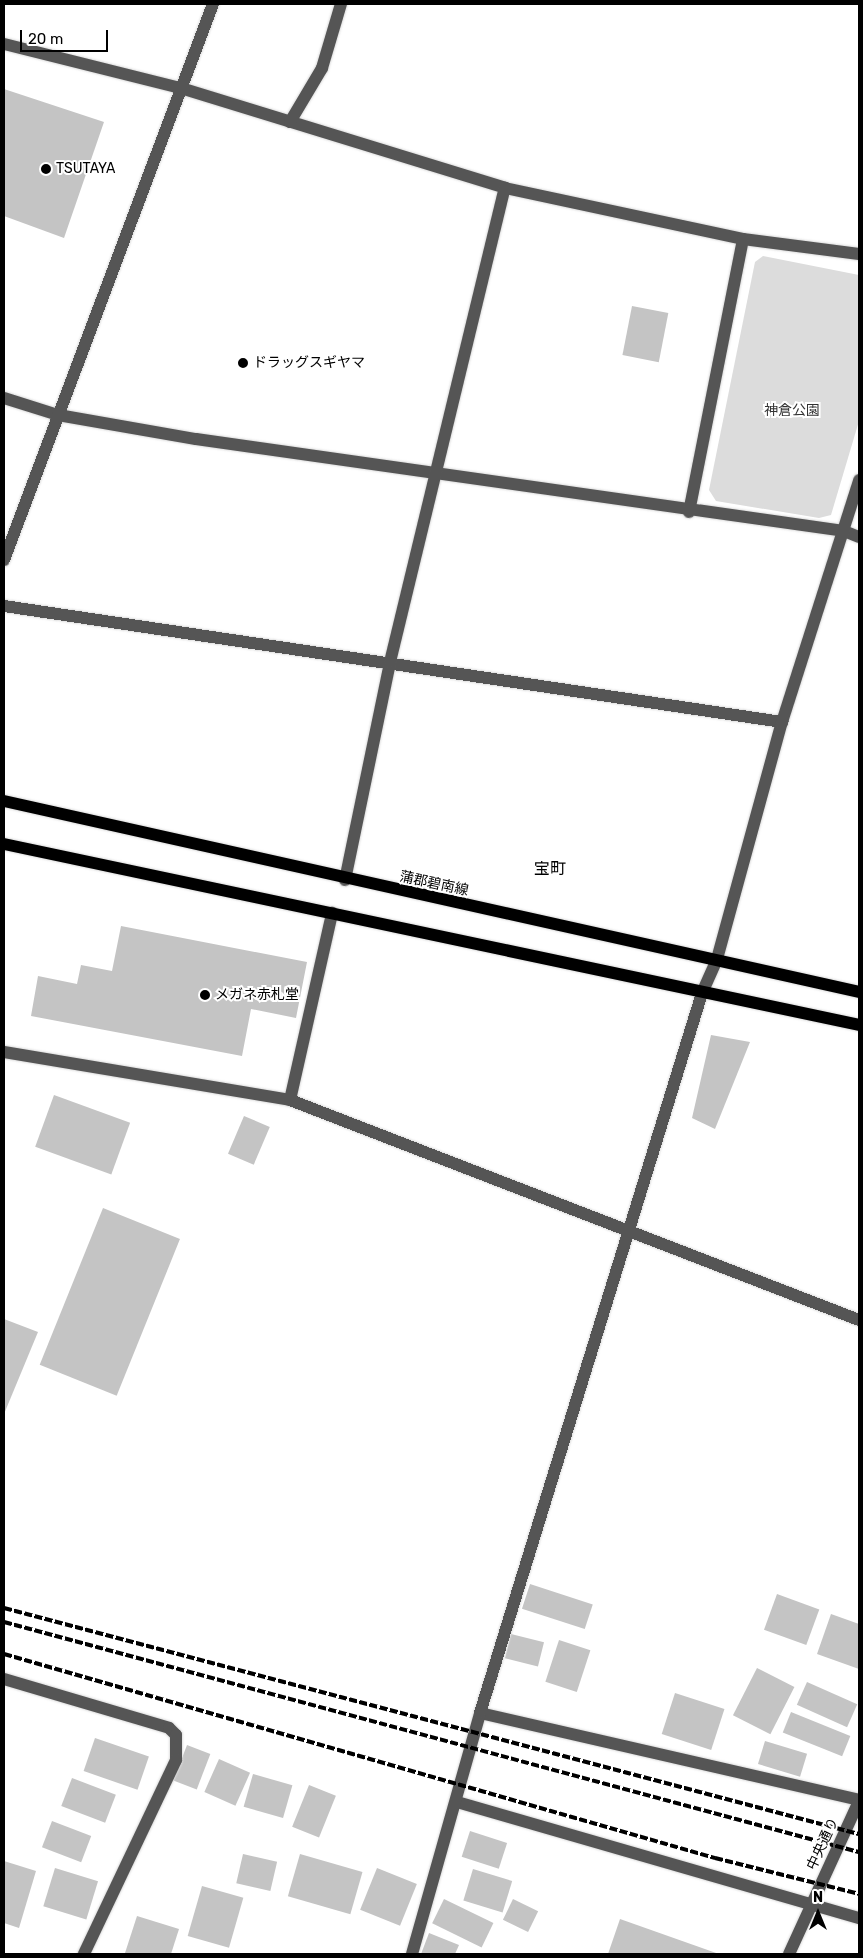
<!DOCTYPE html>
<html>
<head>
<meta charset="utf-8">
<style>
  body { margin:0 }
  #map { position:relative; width:863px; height:1958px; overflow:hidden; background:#fff; font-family:Rubik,"Noto Sans JP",sans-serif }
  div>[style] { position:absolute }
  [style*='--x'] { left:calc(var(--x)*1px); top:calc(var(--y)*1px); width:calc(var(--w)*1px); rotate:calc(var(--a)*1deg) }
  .green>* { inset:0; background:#dcdcdc }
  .building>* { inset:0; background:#c4c4c4; transform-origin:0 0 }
  .roads { filter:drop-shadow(0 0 1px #dbdbdb) drop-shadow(0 0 1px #dbdbdb) }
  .minor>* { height:12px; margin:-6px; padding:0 6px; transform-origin:6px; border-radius:6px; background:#555 }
  .major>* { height:12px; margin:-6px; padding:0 6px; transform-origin:6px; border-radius:6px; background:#000 }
  .rail>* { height:4px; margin-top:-2px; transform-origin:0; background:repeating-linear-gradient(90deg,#000 0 8px,transparent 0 10.5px) }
  .dots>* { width:14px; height:14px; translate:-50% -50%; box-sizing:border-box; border:2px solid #fff; border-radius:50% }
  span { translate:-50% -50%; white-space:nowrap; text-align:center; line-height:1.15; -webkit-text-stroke:4px #fff; paint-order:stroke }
  .poi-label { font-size:14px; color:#000 }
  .left { translate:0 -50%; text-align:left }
  .park-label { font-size:14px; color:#333 }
  .street-label { font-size:14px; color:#000 }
  .quarter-label { font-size:16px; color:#000 }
  .frame { position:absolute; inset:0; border:5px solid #000; pointer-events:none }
  .north { position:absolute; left:793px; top:1888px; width:50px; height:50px; -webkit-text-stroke:4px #fff; paint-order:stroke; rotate:0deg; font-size:14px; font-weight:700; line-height:20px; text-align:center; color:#000 }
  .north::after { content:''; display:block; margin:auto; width:18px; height:22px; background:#000; clip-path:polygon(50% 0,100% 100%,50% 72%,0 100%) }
  .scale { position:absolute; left:20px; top:30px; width:88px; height:22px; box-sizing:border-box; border:2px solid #000; border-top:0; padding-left:6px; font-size:15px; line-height:18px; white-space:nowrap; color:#000; -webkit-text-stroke:4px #fff; paint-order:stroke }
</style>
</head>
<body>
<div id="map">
  <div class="green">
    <i style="clip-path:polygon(763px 256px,859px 275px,859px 421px,831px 515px,819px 518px,716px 501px,709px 490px,755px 262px)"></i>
  </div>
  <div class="building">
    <i style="clip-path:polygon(4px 89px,104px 122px,64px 238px,4px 216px)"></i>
    <i style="left:632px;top:306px;width:37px;height:50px;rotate:11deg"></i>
    <i style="clip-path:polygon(121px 926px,307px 962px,296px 1018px,251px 1009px,242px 1056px,31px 1016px,38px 976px,77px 984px,81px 965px,112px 971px)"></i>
    <i style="clip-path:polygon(711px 1035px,750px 1042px,715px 1129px,692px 1118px)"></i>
    <i style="left:54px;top:1095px;width:81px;height:55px;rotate:20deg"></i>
    <i style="left:244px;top:1116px;width:28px;height:41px;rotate:23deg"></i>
    <i style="left:103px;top:1208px;width:83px;height:169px;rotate:22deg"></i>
    <i style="clip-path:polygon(4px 1319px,38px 1332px,4px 1414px)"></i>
    <i style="left:530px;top:1584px;width:66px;height:26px;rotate:18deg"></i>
    <i style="left:777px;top:1594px;width:45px;height:38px;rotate:20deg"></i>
    <i style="clip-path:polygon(831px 1614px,859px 1624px,859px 1669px,817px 1654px)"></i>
    <i style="left:511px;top:1634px;width:34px;height:25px;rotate:14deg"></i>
    <i style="left:559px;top:1640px;width:33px;height:44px;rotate:18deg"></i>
    <i style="left:757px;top:1668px;width:42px;height:53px;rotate:27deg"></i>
    <i style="left:807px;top:1682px;width:55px;height:25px;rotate:24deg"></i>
    <i style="left:675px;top:1693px;width:52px;height:43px;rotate:18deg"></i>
    <i style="left:791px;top:1712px;width:64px;height:22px;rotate:22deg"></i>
    <i style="left:95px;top:1738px;width:57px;height:35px;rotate:19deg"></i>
    <i style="left:765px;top:1741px;width:44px;height:24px;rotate:17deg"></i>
    <i style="left:187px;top:1745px;width:25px;height:38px;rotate:21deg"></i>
    <i style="left:219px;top:1759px;width:34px;height:36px;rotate:24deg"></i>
    <i style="left:253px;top:1774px;width:41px;height:34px;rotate:16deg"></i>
    <i style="left:72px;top:1778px;width:47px;height:30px;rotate:21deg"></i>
    <i style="left:309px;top:1785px;width:29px;height:45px;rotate:22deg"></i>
    <i style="left:52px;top:1821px;width:42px;height:28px;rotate:21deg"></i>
    <i style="left:470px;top:1831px;width:39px;height:27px;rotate:18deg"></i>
    <i style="left:243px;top:1854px;width:35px;height:30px;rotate:13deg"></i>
    <i style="left:300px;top:1854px;width:65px;height:44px;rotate:16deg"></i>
    <i style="clip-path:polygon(4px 1861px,36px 1871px,19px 1928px,4px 1923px)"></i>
    <i style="left:55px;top:1868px;width:45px;height:40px;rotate:17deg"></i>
    <i style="left:377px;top:1868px;width:43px;height:45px;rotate:22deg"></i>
    <i style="left:473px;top:1869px;width:41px;height:33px;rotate:17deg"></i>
    <i style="left:202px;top:1886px;width:43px;height:52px;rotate:16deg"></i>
    <i style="left:444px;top:1899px;width:55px;height:27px;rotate:26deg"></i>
    <i style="left:513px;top:1899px;width:28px;height:23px;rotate:26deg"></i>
    <i style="clip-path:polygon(137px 1916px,179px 1929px,171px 1954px,125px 1953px)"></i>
    <i style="clip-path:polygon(620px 1919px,719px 1954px,608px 1954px)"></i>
    <i style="clip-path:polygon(429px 1933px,459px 1945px,455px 1954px,421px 1954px)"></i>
  </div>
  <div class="roads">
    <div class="minor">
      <i style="--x:4;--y:44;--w:186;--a:14"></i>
      <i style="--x:184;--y:89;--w:336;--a:17.1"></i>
      <i style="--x:505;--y:188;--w:243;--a:12.1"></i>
      <i style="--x:743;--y:239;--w:117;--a:7.4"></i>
      <i style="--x:290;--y:122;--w:63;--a:-59.3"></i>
      <i style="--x:322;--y:68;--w:67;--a:-73.5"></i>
      <i style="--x:4;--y:398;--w:57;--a:17.5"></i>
      <i style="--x:58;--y:415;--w:140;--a:9.9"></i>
      <i style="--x:196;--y:439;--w:654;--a:8.08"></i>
      <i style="--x:844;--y:531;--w:16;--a:22"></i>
      <i style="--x:689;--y:512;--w:278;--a:-78.8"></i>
      <i style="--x:4;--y:560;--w:594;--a:-69.4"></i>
      <i style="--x:4;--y:606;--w:787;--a:8.48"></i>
      <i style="--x:345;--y:880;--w:223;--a:-78.3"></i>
      <i style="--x:390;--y:662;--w:488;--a:-76.4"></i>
      <i style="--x:4;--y:1052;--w:290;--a:9.5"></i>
      <i style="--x:290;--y:1100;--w:610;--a:21.14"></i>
      <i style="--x:290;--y:1100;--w:192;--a:-77.3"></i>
      <i style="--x:4;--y:1679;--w:172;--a:16.5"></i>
      <i style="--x:169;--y:1728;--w:10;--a:45"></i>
      <i style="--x:176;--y:1735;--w:25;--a:90"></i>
      <i style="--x:176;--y:1760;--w:215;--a:115.4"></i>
      <i style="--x:480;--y:1713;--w:389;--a:12.9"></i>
      <i style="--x:457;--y:1802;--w:418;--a:16.1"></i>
      <i style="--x:412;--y:1954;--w:250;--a:-74.2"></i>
      <i style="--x:480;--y:1713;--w:753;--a:-72.86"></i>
      <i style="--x:702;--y:993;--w:37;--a:-66"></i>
      <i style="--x:717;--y:959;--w:246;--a:-74.7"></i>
      <i style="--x:782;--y:722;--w:254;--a:-72.3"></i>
      <i style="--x:789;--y:1954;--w:168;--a:-65.4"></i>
    </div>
    <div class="major">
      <i style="--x:4;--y:801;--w:876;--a:12.59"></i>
      <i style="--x:4;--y:844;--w:874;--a:11.95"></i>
    </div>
  </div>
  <div class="rail">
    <i style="--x:4;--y:1608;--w:884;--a:14.81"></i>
    <i style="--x:4;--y:1622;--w:885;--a:15.06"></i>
    <i style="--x:4;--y:1654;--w:740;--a:16.01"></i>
    <i style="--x:715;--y:1858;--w:148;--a:14"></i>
  </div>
  <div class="dots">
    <i style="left:46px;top:169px;background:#000"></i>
    <i style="left:243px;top:363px;background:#000"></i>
    <i style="left:205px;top:995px;background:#000"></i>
  </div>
  <div class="poi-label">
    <span class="left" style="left:56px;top:169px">TSUTAYA</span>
    <span class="left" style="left:253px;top:363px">ドラッグスギヤマ</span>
    <span class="left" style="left:215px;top:995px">メガネ赤札堂</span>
  </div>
  <div class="park-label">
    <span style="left:792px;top:411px">神倉公園</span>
  </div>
  <div class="street-label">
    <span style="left:434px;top:884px;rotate:12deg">蒲郡碧南線</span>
    <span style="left:823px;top:1844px;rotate:-65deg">中央通り</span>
  </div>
  <div class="quarter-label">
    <span style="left:550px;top:869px">宝町</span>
  </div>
  <div class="frame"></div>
  <div class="north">N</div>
  <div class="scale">20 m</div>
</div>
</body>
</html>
